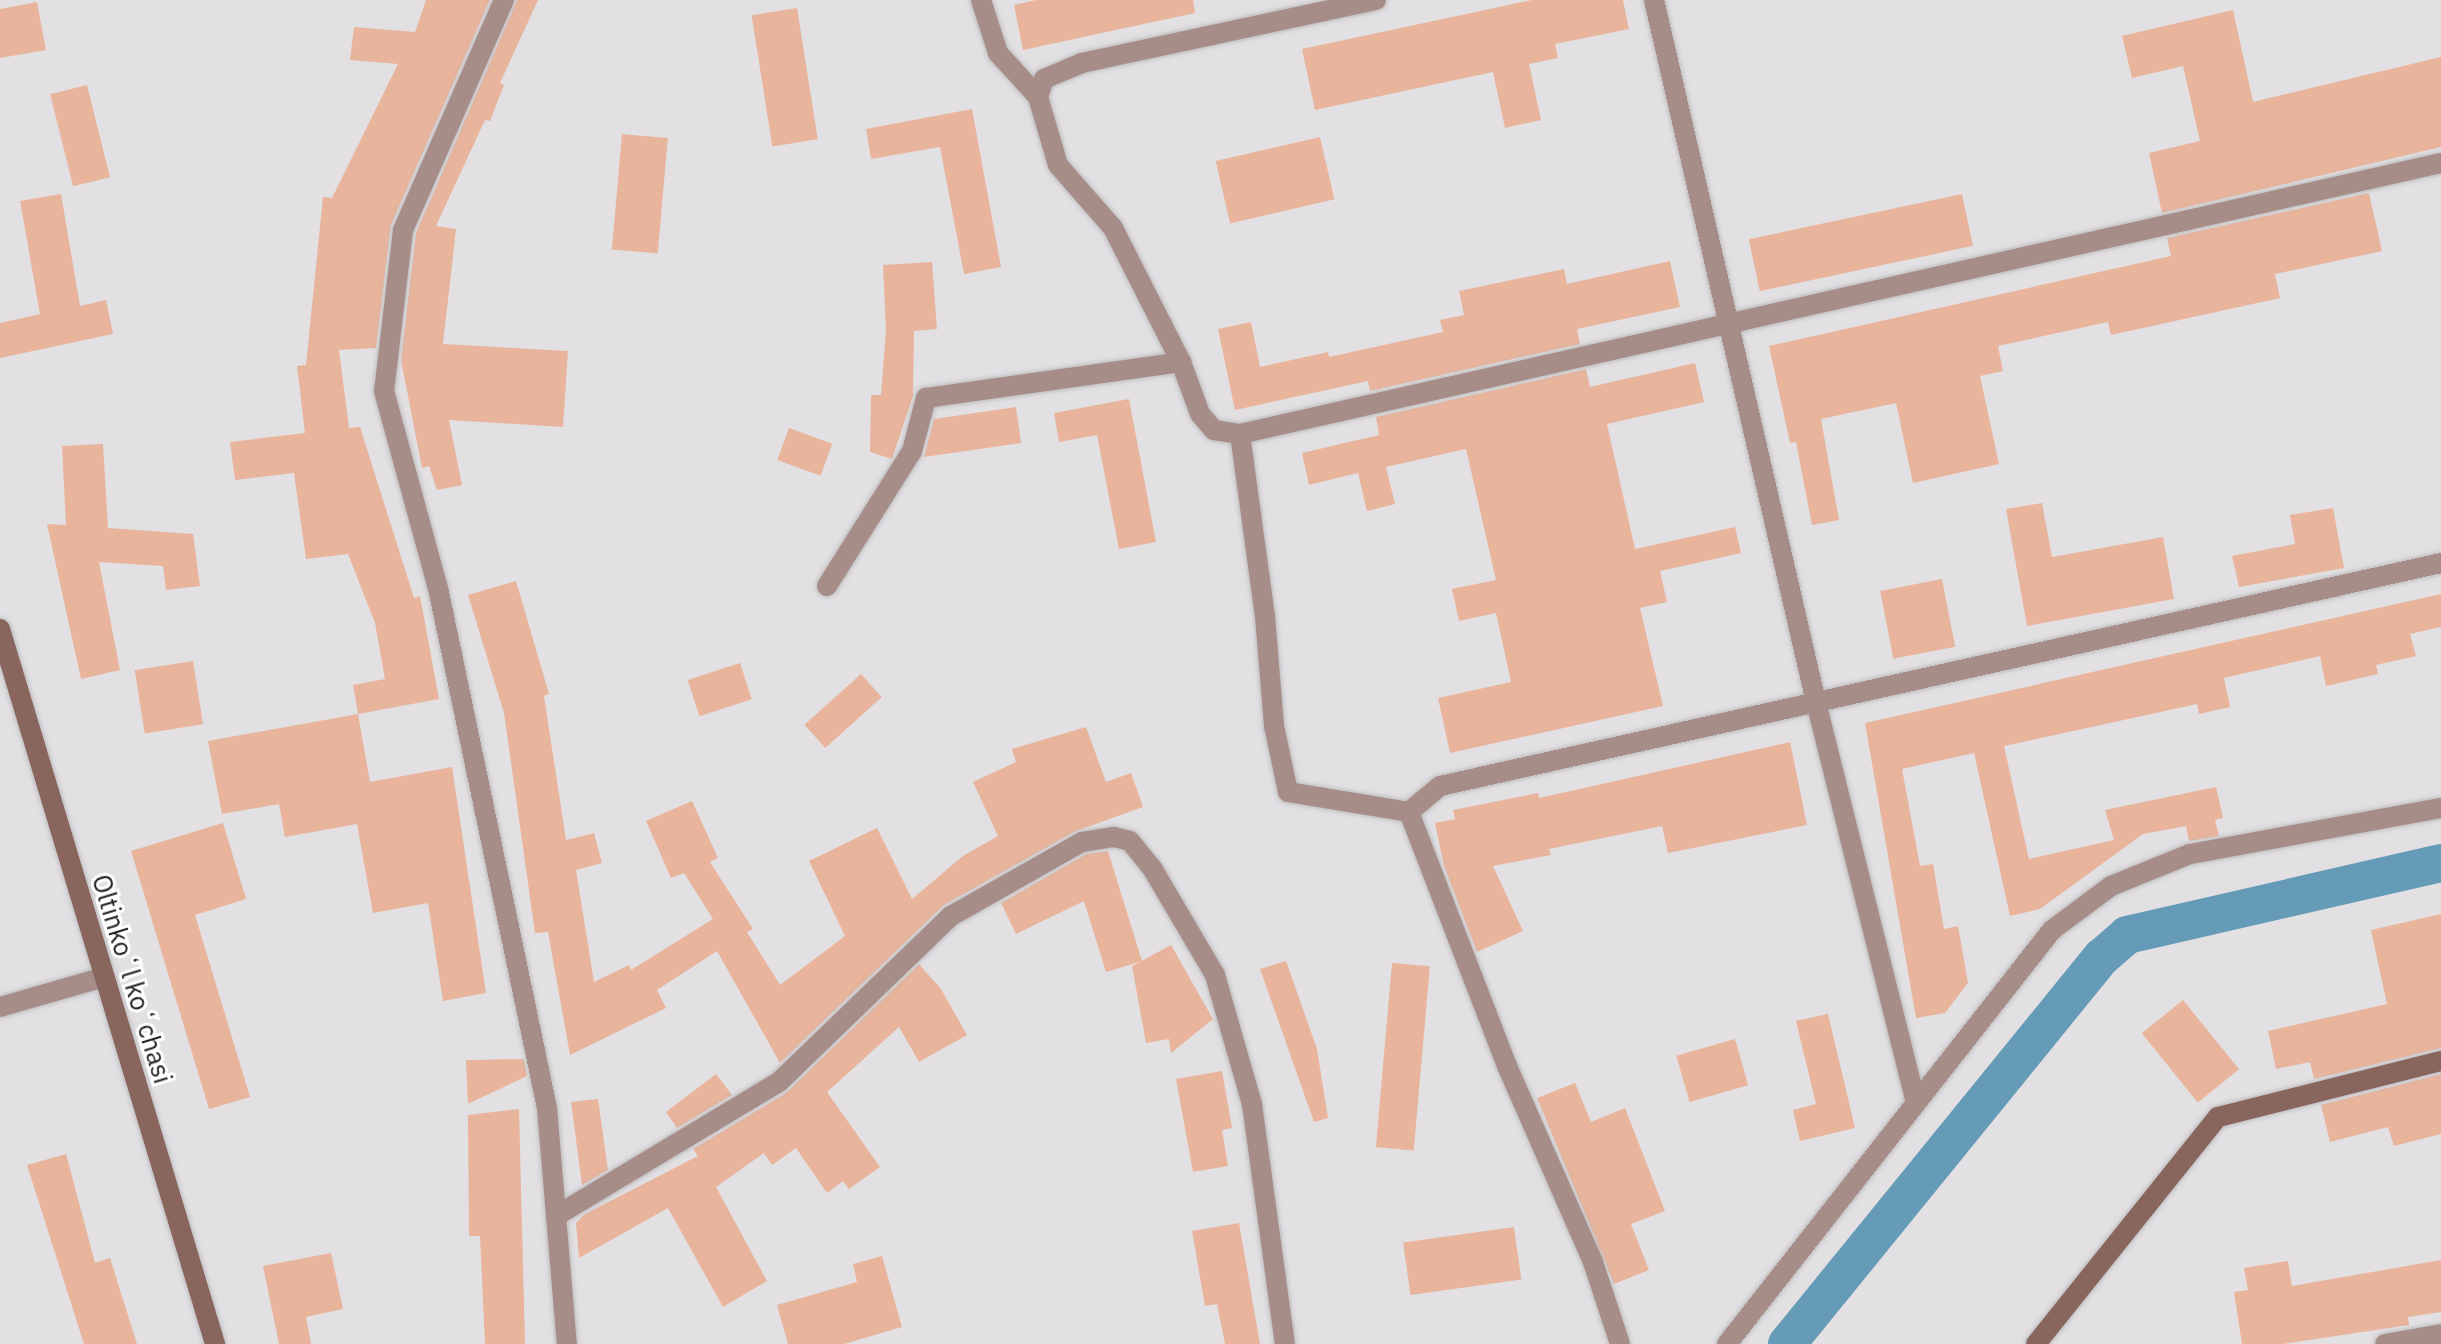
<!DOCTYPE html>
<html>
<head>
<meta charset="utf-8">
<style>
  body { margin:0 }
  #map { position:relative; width:2441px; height:1344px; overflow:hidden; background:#e2e0e3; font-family:"IBM Plex Sans",sans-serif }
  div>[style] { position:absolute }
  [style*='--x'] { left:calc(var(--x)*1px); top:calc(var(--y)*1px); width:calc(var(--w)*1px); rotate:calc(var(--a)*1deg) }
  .canal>* { height:38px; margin:-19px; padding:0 19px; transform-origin:19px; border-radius:19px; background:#659bb6 }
  .building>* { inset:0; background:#e8b49c; transform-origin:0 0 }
  .roads { filter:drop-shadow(0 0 2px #bfbdc0) drop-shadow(0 0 2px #bfbdc0) }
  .lane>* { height:20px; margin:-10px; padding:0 10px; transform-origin:10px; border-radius:10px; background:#a68d87 }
  .street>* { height:20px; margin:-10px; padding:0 10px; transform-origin:10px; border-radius:10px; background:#a68d87 }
  .secondary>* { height:20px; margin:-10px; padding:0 10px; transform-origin:10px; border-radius:10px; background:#88655d }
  span { translate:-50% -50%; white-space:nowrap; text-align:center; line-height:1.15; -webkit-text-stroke:6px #fff; paint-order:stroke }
  .street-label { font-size:26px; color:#201f20 }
</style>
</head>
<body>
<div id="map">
  <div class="canal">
    <i style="--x:1787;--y:1344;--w:499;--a:-50.9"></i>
    <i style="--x:2102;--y:957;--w:33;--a:-41"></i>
    <i style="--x:2127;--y:935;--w:322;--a:-12.9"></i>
  </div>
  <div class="building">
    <i style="clip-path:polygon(426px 0,490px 0,391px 225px,376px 348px,339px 350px,349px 428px,360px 427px,414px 598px,420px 596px,439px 699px,358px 714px,353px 685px,385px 679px,375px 623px,348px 554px,306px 559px,294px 473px,235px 480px,230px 442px,305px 433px,297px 366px,306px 365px,323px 197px,332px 198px,398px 64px,350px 60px,354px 27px,415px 32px)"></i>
    <i style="clip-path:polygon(517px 0,538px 0,500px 83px,504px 85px,490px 121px,485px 120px,436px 226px,456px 229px,443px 344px,568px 351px,563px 427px,449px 420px,462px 485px,437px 490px,429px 466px,422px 468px,401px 360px,416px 233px)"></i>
    <i style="clip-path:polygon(1036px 0,1193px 0,1195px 13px,1023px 50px,1014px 5px)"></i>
    <i style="clip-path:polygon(1532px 0,1623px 0,1629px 29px,1555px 44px,1558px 58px,1529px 64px,1541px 120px,1505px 128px,1493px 72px,1315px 110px,1302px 49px)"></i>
    <i style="clip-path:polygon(37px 2px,46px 50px,0 58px,0 9px)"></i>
    <i style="left:797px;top:8px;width:133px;height:46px;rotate:81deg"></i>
    <i style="clip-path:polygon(2233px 10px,2253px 102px,2441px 57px,2441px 147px,2162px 213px,2149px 153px,2200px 141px,2183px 66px,2132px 78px,2122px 36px)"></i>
    <i style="left:87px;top:85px;width:95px;height:38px;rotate:76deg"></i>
    <i style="clip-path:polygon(972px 109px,1001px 267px,964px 274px,940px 147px,871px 159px,866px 129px)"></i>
    <i style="left:622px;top:134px;width:46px;height:116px;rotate:5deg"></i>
    <i style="left:1320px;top:137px;width:64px;height:107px;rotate:77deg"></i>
    <i style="clip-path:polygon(2369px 193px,2382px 251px,2275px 274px,2280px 298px,2111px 335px,2108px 322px,1998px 346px,2003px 371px,1980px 376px,1999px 464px,1913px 483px,1896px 403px,1821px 419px,1839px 520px,1812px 525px,1796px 442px,1790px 443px,1769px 346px,2171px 256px,2167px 238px)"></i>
    <i style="clip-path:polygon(61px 194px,80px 306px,106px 300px,113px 334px,0 358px,0 323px,40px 314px,20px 201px)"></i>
    <i style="left:1962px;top:194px;width:53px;height:218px;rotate:78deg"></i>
    <i style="clip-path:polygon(1670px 261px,1680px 307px,1577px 329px,1580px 344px,1370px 391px,1368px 381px,1235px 410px,1218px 329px,1251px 322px,1260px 367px,1328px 352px,1329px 357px,1443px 332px,1440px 320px,1464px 315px,1459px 291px,1564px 269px,1567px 284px)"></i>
    <i style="clip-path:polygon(932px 262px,937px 329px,914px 331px,913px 396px,892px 459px,870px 452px,871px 395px,881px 395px,886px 330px,883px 265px)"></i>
    <i style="clip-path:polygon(1695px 363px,1704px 402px,1607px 424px,1635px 549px,1735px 527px,1741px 553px,1660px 571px,1667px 602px,1640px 608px,1663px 706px,1450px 753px,1438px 698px,1511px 682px,1496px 613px,1459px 621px,1452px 589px,1496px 580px,1466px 449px,1386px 467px,1395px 504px,1367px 511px,1358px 473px,1309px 485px,1302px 453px,1379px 435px,1376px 417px,1586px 369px,1590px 387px)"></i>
    <i style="clip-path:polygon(1129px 399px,1156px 542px,1119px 549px,1097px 435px,1059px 442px,1054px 413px)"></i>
    <i style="clip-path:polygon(1016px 407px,1021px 443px,924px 457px,934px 419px)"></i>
    <i style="left:789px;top:428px;width:46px;height:34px;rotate:20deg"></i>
    <i style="clip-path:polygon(103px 444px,108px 528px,193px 534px,200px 586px,166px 590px,163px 566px,99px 562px,120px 670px,81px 679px,47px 524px,66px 525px,62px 446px)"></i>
    <i style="clip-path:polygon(2042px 503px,2052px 557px,2163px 537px,2174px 599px,2027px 626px,2006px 509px)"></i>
    <i style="clip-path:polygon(2333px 508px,2344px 568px,2239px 587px,2232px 556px,2295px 544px,2290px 515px)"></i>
    <i style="left:1942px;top:579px;width:69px;height:63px;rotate:79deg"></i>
    <i style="clip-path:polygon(516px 581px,549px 694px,544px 696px,566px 840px,594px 833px,602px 863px,576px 870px,594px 982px,629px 965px,631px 970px,713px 919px,684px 873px,671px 878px,646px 821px,692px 801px,718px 858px,710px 862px,753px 929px,747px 932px,780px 985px,845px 936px,809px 861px,877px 828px,912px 899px,963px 856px,998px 836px,973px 782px,1016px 762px,1012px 749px,1086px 727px,1106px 782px,1131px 773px,1143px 807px,1076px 831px,944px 905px,780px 1063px,717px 951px,657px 990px,666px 1008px,570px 1055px,548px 932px,535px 933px,504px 713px,468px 595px)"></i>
    <i style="clip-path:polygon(2441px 594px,2441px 627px,2410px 634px,2416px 656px,2376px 665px,2378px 674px,2326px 686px,2320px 656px,2224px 678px,2230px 707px,2199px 714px,2197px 704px,2004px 746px,2029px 859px,2114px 840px,2105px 810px,2216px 787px,2223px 818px,2215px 820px,2219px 836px,2189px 841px,2186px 826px,2143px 834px,2040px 909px,2010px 916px,1974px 753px,1902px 769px,1920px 866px,1933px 864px,1944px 929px,1958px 926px,1968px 983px,1945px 1013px,1916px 1018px,1865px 723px)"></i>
    <i style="left:193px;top:661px;width:64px;height:59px;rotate:81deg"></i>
    <i style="left:740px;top:663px;width:38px;height:55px;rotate:72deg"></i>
    <i style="left:861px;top:674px;width:31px;height:76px;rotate:48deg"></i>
    <i style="clip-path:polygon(358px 714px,370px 782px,452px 767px,486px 993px,443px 1001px,428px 903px,373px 913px,357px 824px,285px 837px,279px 804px,222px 814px,208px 741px)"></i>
    <i style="clip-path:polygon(1790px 742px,1807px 825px,1668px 853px,1662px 826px,1549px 849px,1551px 855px,1493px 866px,1523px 931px,1477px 952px,1444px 866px,1435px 823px,1455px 819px,1453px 810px,1538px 793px,1539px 798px)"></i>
    <i style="clip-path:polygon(223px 823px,246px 899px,195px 915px,250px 1097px,209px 1109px,131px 851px)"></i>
    <i style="clip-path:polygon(1108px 851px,1142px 961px,1106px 972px,1084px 901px,1016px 934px,1001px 903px,1086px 854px)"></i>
    <i style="clip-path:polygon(2441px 914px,2441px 1048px,2314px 1079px,2310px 1062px,2276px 1069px,2268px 1031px,2387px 1004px,2371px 930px)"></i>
    <i style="clip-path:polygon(1171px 945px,1213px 1019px,1171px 1053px,1169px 1039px,1146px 1043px,1132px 966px)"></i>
    <i style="clip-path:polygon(1286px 961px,1317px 1049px,1328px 1118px,1314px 1122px,1260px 969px)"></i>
    <i style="left:1392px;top:963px;width:38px;height:185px;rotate:5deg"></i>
    <i style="clip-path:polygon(919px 964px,941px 989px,967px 1035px,919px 1062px,899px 1027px,827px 1092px,880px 1167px,849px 1189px,843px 1181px,827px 1193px,796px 1148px,772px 1165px,764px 1153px,716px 1187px,767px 1281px,723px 1307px,668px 1208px,579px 1258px,576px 1223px,585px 1214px,698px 1156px,693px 1149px,786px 1093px)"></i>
    <i style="left:2183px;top:1000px;width:89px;height:53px;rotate:51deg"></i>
    <i style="clip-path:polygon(1828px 1014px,1855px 1128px,1800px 1141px,1793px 1110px,1816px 1104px,1796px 1021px)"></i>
    <i style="left:1735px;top:1039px;width:48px;height:61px;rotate:74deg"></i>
    <i style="clip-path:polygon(524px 1059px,527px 1076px,468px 1104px,466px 1060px)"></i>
    <i style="clip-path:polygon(1222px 1071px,1232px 1128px,1222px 1130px,1228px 1166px,1193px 1172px,1176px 1079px)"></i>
    <i style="clip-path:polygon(716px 1074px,732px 1095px,677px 1128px,666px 1112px)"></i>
    <i style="clip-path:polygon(2441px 1074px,2441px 1134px,2394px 1146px,2388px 1127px,2330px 1142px,2321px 1105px)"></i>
    <i style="clip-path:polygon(1575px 1083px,1591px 1122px,1625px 1108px,1665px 1211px,1631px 1224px,1649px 1270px,1614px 1284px,1537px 1098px)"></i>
    <i style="clip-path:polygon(598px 1099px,608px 1170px,582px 1185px,571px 1102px)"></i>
    <i style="clip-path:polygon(519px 1109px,525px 1344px,485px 1344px,480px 1236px,469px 1236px,468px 1115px)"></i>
    <i style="clip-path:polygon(66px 1154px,95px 1263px,110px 1258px,137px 1344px,84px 1344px,27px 1165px)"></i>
    <i style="clip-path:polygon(1239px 1223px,1252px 1298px,1260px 1344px,1225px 1344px,1217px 1304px,1205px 1306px,1192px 1231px)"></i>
    <i style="left:1514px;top:1227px;width:53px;height:112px;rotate:82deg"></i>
    <i style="clip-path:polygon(331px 1253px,343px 1309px,306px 1317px,311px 1344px,279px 1344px,263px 1266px)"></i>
    <i style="clip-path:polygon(882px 1256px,902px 1327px,844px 1344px,788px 1344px,777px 1305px,857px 1282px,853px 1264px)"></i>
    <i style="clip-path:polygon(2441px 1260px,2441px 1312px,2408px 1317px,2409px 1325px,2283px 1344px,2242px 1344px,2234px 1292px,2248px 1290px,2244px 1268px,2288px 1261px,2292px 1286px)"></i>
  </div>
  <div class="roads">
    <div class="lane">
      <i style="--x:981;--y:0;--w:56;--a:72.2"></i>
      <i style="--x:998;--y:53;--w:59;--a:47.7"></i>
      <i style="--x:1240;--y:434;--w:184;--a:82.2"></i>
      <i style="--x:1265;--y:616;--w:110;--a:85.3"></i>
      <i style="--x:1274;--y:726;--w:67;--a:78"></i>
      <i style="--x:1288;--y:792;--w:123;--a:9.4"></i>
      <i style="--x:1409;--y:812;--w:272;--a:68.9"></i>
      <i style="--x:1507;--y:1066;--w:214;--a:66.3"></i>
      <i style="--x:1593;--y:1262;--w:86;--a:71.8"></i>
      <i style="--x:0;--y:1007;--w:108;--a:-16.1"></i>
    </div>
    <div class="street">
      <i style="--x:504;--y:0;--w:251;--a:113.7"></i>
      <i style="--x:403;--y:230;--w:162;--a:96.7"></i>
      <i style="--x:384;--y:391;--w:204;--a:74.7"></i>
      <i style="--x:438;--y:588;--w:531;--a:78.16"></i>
      <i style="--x:547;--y:1108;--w:237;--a:85.2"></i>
      <i style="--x:1376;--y:0;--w:301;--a:167.9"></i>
      <i style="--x:1082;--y:63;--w:41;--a:157.2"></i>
      <i style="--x:1044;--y:79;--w:19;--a:108"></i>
      <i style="--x:1038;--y:97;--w:71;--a:73.6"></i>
      <i style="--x:1058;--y:165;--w:84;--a:48.9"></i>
      <i style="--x:1113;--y:228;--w:150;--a:63.1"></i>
      <i style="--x:1181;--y:362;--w:55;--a:69.9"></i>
      <i style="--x:1200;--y:414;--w:21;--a:49"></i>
      <i style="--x:1214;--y:430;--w:26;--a:9"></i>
      <i style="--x:1240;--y:434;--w:1231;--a:-12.72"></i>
      <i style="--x:1654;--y:0;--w:720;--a:77.01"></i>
      <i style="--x:1816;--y:702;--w:409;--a:76"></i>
      <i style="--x:827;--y:586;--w:160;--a:-57.8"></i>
      <i style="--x:912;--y:451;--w:55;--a:-75.2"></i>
      <i style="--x:926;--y:398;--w:258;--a:-8"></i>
      <i style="--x:1409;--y:812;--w:40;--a:-40"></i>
      <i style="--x:1440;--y:786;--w:1026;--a:-12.56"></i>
      <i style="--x:556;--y:1216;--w:260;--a:-31"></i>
      <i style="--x:779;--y:1082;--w:239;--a:-44"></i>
      <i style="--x:951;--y:916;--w:150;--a:-29.5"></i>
      <i style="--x:1082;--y:842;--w:32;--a:-9"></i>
      <i style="--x:1114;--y:837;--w:16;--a:14"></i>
      <i style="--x:1130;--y:841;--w:35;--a:51"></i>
      <i style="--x:1152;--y:868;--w:124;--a:59.5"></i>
      <i style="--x:1215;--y:975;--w:134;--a:74"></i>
      <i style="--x:1252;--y:1104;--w:242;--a:82.2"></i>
      <i style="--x:1727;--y:1344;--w:526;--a:-51.87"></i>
      <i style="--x:2052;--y:930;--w:74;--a:-36.7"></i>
      <i style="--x:2111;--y:886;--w:85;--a:-22.1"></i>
      <i style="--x:2190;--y:854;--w:255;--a:-10.4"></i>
      <i style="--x:2385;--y:1344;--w:57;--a:-10.1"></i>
    </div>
    <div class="secondary">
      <i style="--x:0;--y:629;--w:747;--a:73.26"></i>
      <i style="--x:2036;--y:1344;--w:291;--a:-51.3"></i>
      <i style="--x:2218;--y:1117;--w:230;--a:-14.1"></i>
    </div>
  </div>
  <div class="street-label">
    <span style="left:132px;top:979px;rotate:73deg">Oltinkoʻl koʻchasi</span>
  </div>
</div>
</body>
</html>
